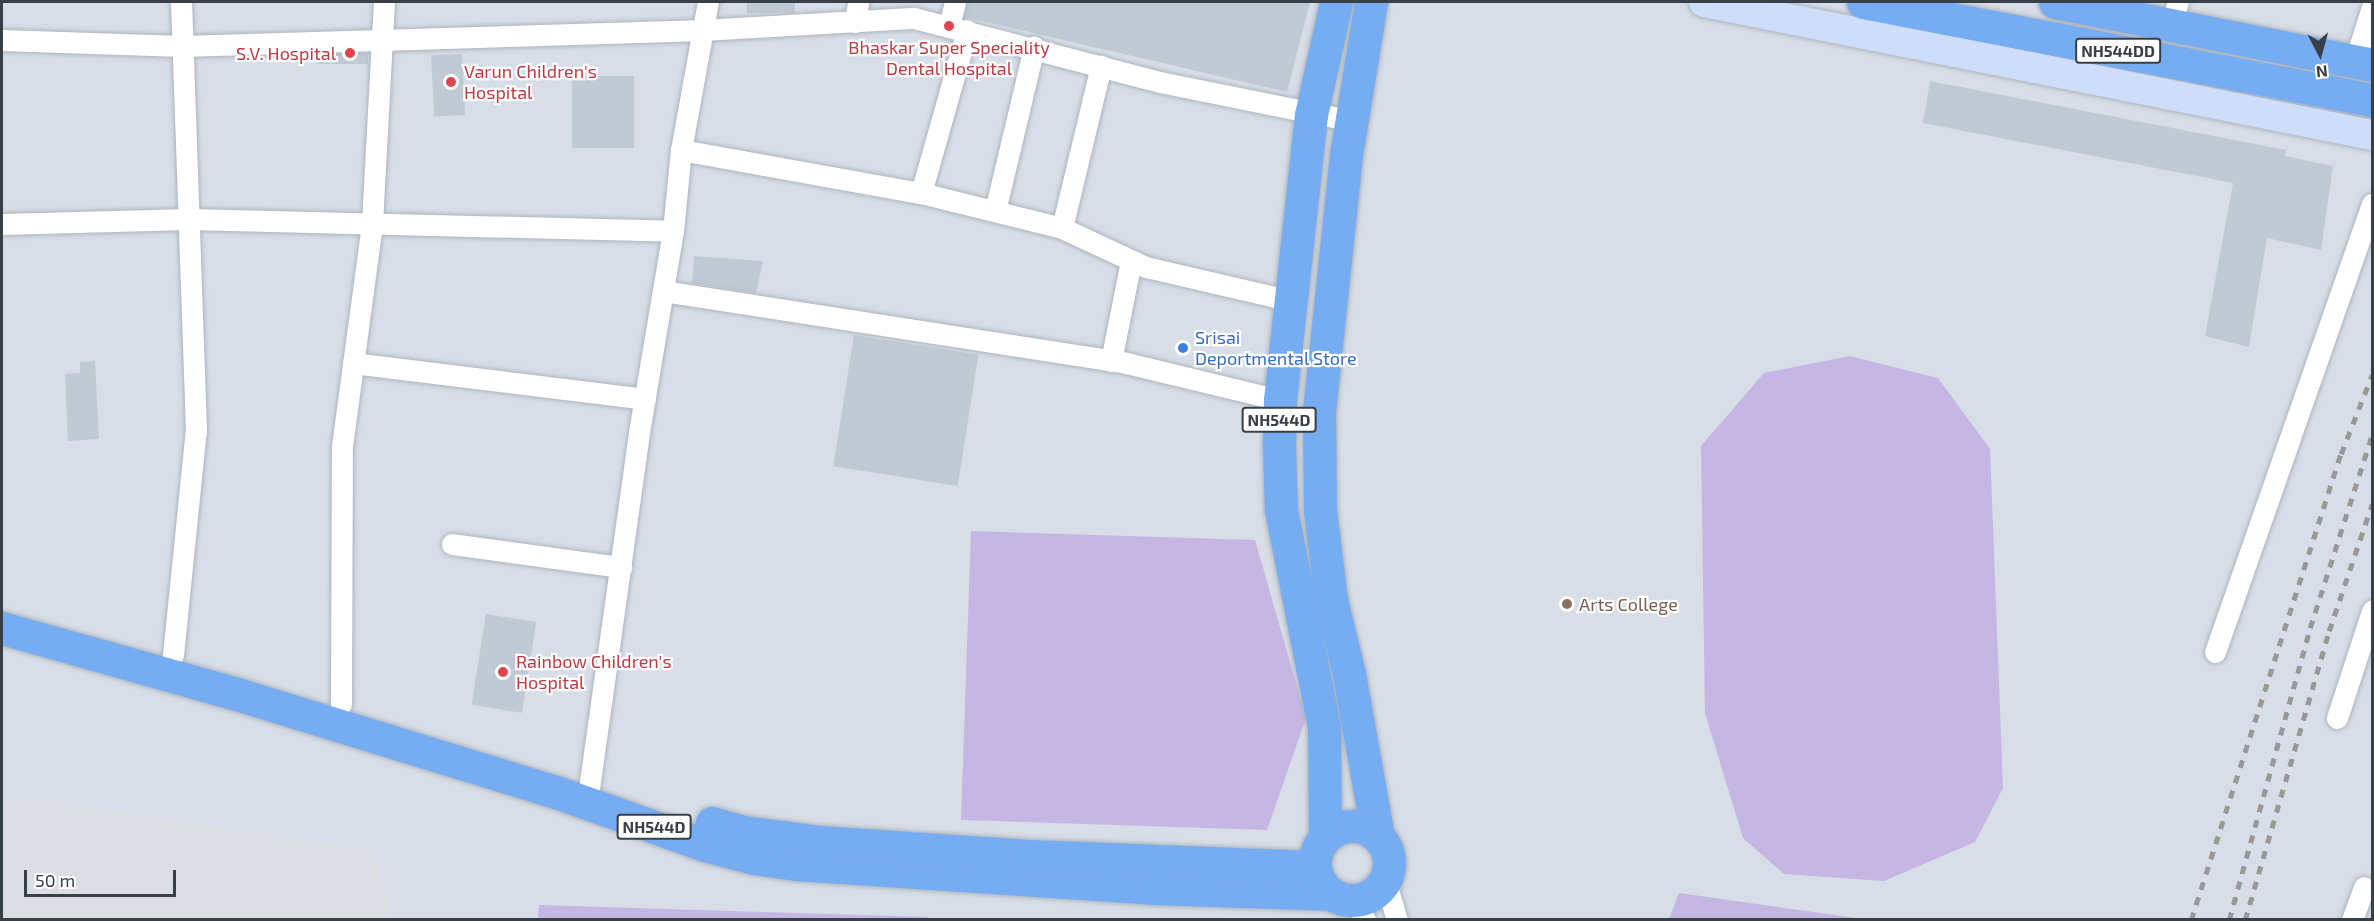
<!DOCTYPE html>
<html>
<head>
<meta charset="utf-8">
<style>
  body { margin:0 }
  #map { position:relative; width:2374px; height:921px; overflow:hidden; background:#eaeef3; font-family:"Exo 2",sans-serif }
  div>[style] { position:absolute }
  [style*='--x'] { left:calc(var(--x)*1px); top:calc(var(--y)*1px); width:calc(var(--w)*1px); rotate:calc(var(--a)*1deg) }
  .residential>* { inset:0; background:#d8dee7; transform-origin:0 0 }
  .industrial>* { inset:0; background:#dbdfe3 }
  .green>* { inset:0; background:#c6b6e4 }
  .building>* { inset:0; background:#c0cad4; transform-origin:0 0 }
  .roads { filter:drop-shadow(0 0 2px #adb5be) drop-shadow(0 0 2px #adb5be) }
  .street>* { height:21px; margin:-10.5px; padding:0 10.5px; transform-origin:10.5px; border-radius:10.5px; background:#fff }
  .secondary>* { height:30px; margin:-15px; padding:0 15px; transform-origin:15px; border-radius:15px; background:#cdddfa }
  .highway>* { height:33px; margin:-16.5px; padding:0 16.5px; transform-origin:16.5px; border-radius:16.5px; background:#76acf2 }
  .highway>.ring { margin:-16.5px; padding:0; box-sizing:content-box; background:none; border:33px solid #76acf2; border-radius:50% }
  .rail>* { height:4.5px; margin-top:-2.25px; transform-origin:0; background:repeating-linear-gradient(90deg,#989898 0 8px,transparent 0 16px) }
  .dots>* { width:16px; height:16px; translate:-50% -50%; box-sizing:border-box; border:3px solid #fff; border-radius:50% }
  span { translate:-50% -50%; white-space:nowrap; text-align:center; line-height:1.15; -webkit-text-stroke:4.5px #fff; paint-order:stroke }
  .shield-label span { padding:2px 4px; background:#fff; border:2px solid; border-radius:4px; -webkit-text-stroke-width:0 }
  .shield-label { font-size:16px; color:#384047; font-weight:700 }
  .health-label { font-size:18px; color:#be3a42 }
  .right { translate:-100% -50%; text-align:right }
  .left { translate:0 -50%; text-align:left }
  .shop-label { font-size:18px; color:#366cbe }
  .education-label { font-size:18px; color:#785e54 }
  .frame { position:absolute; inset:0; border:3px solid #384047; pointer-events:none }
  .north { position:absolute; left:2290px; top:24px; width:60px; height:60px; -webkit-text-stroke:4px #fff; paint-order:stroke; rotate:174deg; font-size:16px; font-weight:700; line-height:24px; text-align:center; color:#384047 }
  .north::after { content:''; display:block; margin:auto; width:21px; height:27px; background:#384047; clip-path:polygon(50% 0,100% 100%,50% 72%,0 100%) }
  .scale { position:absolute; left:24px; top:870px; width:152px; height:27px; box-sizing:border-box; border:3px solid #384047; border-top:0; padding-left:8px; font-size:18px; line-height:21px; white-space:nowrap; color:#384047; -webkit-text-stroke:4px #fff; paint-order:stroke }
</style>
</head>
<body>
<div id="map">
  <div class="residential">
    <i style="left:2px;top:2px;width:2370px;height:918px"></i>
  </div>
  <div class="industrial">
    <i style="clip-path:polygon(18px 797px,374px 852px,392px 919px,2px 919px,2px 799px)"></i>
  </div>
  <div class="green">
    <i style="clip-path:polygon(1850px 356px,1938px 378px,1990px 449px,2003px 788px,1975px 842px,1884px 881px,1784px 874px,1743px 838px,1705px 713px,1701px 446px,1764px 373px)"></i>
    <i style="clip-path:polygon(971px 531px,1255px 540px,1306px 718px,1267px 830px,961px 820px)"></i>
    <i style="clip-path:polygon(1679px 893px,1863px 919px,1669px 919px)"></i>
    <i style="clip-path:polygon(539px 905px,928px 917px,928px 919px,538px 920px)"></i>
  </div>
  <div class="building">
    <i style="left:747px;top:2px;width:48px;height:11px"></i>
    <i style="clip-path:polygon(967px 2px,1310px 2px,1287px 92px,964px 17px)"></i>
    <i style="left:368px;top:53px;width:11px;height:50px;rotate:90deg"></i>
    <i style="left:462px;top:54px;width:61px;height:31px;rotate:87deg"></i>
    <i style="left:572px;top:76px;width:62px;height:72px"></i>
    <i style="clip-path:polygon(1930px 81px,2286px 150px,2285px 156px,2333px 166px,2321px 250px,2267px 238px,2249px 347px,2205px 336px,2233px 183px,1923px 123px)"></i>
    <i style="clip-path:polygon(694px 256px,763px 261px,756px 293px,692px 283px)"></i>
    <i style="left:854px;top:335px;width:126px;height:133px;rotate:9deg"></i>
    <i style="clip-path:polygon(95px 361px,99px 439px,68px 441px,65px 374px,80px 373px,80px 362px)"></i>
    <i style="left:486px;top:614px;width:51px;height:92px;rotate:9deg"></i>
  </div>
  <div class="roads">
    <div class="street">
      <i style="--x:2175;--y:11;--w:9;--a:-72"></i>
      <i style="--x:855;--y:22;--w:20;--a:-81"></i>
      <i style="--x:949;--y:26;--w:25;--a:-76"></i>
      <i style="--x:2;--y:40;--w:180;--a:1.9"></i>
      <i style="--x:182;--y:46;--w:522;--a:-1.76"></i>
      <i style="--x:704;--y:30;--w:210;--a:-3.3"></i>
      <i style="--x:914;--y:18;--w:254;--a:14.6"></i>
      <i style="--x:1160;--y:82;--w:197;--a:11.4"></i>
      <i style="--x:2357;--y:54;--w:49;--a:-72.3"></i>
      <i style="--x:681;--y:150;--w:244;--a:10.2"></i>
      <i style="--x:921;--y:193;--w:145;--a:13.9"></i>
      <i style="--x:1062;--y:228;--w:93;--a:24.9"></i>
      <i style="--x:1146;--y:267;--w:150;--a:13.1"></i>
      <i style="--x:921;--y:193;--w:169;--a:-74.2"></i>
      <i style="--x:995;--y:211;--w:169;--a:-76.6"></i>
      <i style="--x:2;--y:224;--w:187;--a:-1.5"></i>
      <i style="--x:189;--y:219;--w:484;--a:1.4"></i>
      <i style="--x:1062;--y:228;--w:167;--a:-76.5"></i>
      <i style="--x:663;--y:291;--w:469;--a:8.8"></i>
      <i style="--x:1126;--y:363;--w:158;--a:13.5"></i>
      <i style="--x:1111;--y:361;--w:102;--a:-78.7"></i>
      <i style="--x:353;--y:363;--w:294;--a:7"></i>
      <i style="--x:452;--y:544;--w:171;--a:7.8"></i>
      <i style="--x:2215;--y:652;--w:475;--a:-70.7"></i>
      <i style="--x:173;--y:655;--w:226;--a:-84.2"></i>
      <i style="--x:196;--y:430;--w:428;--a:-92"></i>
      <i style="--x:341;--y:704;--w:258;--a:-89.8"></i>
      <i style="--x:342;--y:446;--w:225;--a:-82.3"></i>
      <i style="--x:372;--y:223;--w:221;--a:-86.9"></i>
      <i style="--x:2337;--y:718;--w:113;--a:-71.9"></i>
      <i style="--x:587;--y:803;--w:375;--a:-82"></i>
      <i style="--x:639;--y:432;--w:204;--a:-80.4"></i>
      <i style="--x:673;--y:231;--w:81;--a:-84.4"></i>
      <i style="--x:681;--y:150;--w:150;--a:-79.7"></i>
      <i style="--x:1385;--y:880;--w:42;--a:73.3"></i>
      <i style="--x:1355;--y:900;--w:22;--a:63"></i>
      <i style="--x:2352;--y:920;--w:35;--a:-70"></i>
    </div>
    <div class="secondary">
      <i style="--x:1704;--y:2;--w:681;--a:11.26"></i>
    </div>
    <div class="highway">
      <i style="--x:1371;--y:2;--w:155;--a:99.3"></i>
      <i style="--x:1346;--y:155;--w:258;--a:96"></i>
      <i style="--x:1319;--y:412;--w:98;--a:89.4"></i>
      <i style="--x:1320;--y:510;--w:91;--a:83"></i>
      <i style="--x:1331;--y:600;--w:76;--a:76.3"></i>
      <i style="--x:1349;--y:674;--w:166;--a:79.9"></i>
      <i style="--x:1863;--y:2;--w:518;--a:10.9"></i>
      <i style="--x:2055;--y:2;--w:323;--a:11.2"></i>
      <i style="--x:2;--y:628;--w:244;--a:15.7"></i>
      <i style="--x:237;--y:694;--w:334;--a:17.1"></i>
      <i style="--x:556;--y:792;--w:158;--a:19.6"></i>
      <i style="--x:705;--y:845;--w:51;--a:14.9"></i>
      <i style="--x:754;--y:858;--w:42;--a:8.1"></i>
      <i style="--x:796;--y:864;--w:358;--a:3.8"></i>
      <i style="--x:1153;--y:888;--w:177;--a:1.9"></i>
      <i style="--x:712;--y:823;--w:33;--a:16"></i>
      <i style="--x:744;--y:832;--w:76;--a:7.6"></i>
      <i style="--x:819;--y:842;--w:210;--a:3.8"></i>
      <i style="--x:1029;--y:856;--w:286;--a:2.2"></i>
      <i class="ring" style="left:1315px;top:826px;width:41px;height:41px"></i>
      <i style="--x:1325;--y:837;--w:110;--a:-90.5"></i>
      <i style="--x:1324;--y:727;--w:221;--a:-101.2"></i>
      <i style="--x:1281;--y:510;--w:63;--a:-91.8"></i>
      <i style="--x:1279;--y:447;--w:47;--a:-88.8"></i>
      <i style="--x:1280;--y:400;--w:287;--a:-83.8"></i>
      <i style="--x:1311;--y:115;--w:116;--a:-77.5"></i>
    </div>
  </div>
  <div class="rail">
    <i style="--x:2191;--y:920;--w:490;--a:-72.2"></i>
    <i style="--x:2341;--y:454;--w:85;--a:-68.6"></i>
    <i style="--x:2229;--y:920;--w:303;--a:-74.5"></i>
    <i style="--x:2310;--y:628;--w:203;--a:-72.2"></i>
    <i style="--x:2245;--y:920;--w:301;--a:-73.8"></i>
    <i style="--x:2329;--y:631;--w:134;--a:-71.3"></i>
  </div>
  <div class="dots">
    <i style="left:949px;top:26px;background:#e0444e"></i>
    <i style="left:350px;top:53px;background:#e0444e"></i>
    <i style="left:451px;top:82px;background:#e0444e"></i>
    <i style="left:1183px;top:348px;background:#3f7fe0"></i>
    <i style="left:1567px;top:604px;background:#8d6e63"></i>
    <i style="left:503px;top:672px;background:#e0444e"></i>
  </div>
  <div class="shield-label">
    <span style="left:2118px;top:51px">NH544DD</span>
    <span style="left:1279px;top:420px">NH544D</span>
    <span style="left:654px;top:827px">NH544D</span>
  </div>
  <div class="health-label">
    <span style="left:949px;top:58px">Bhaskar Super Speciality<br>Dental Hospital</span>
    <span class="right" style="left:336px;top:53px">S.V. Hospital</span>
    <span class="left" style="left:464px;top:82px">Varun Children's<br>Hospital</span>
    <span class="left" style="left:516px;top:672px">Rainbow Children's<br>Hospital</span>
  </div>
  <div class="shop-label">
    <span class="left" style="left:1195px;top:348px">Srisai<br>Deportmental Store</span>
  </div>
  <div class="education-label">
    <span class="left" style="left:1579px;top:604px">Arts College</span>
  </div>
  <div class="frame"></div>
  <div class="north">N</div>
  <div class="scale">50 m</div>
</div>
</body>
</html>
